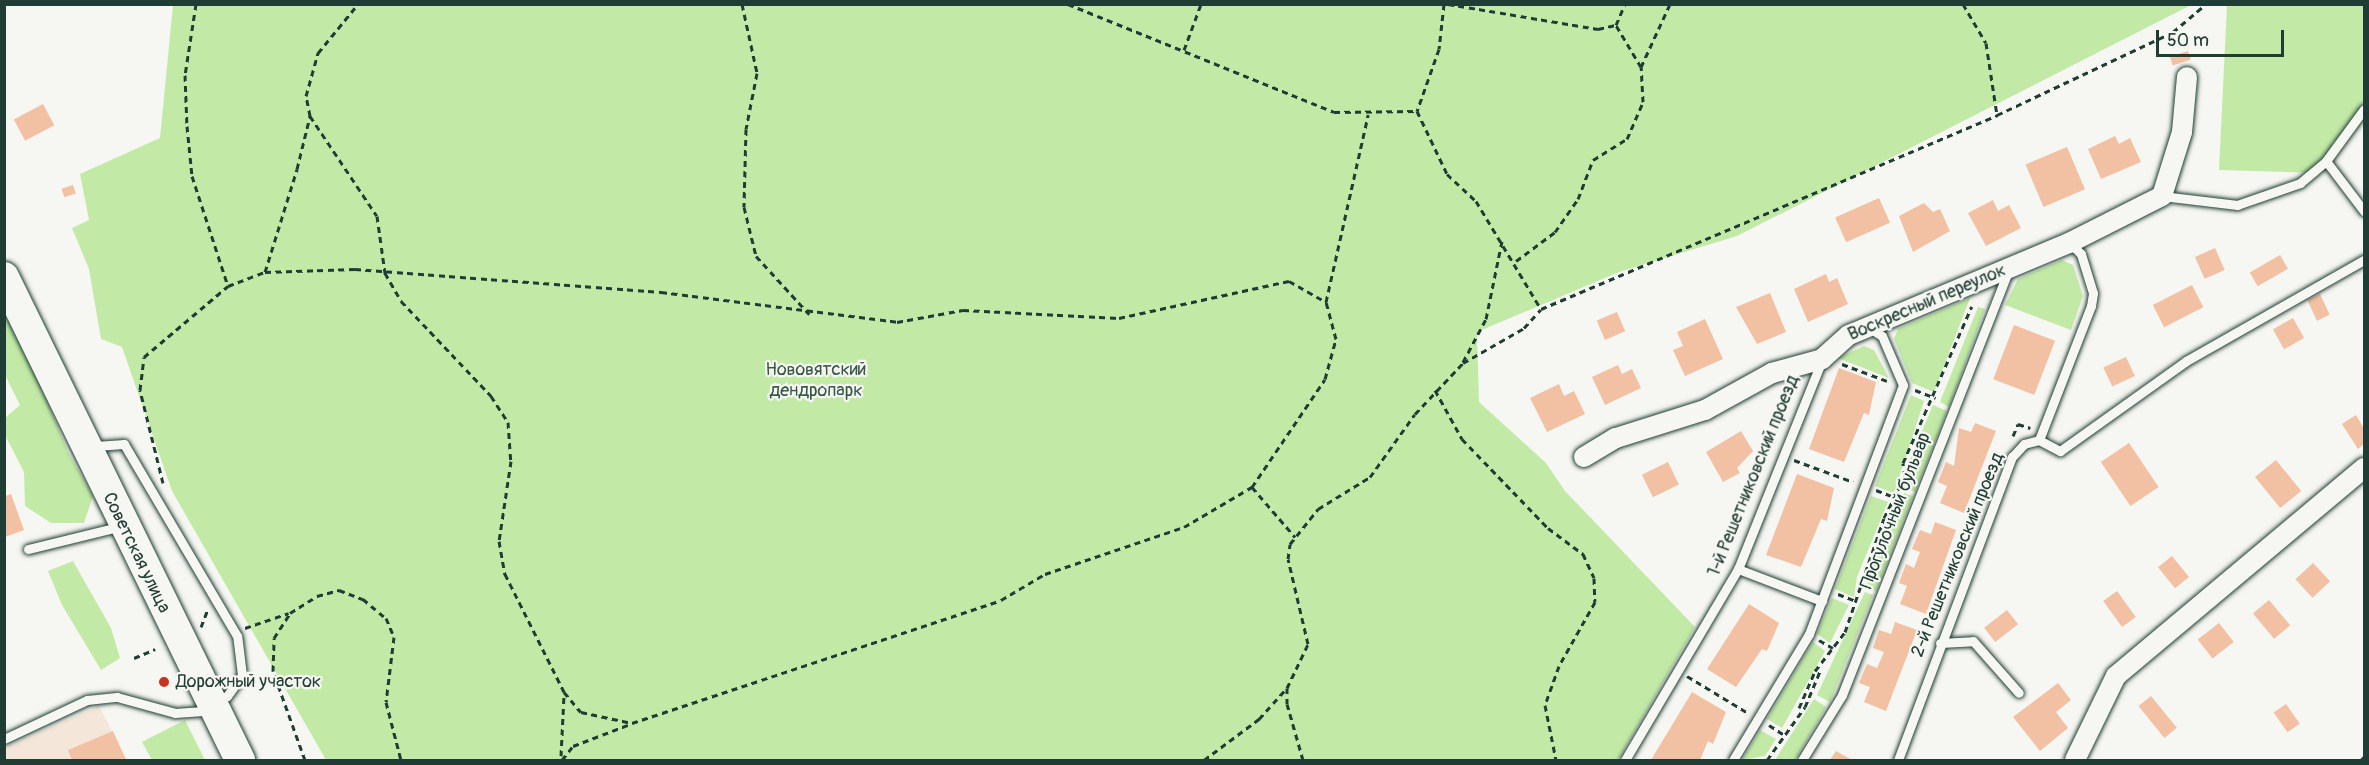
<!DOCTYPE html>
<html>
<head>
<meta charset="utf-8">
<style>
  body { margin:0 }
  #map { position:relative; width:2369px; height:765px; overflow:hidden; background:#f6f6f2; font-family:Pangolin,sans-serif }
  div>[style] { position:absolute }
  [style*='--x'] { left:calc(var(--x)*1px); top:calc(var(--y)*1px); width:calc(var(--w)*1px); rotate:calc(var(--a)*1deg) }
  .built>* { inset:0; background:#f5e6da }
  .green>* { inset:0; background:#c2eaa6 }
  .building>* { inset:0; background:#f2c0a3; transform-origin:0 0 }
  .path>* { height:3px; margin-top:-1.5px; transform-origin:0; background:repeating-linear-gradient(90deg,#1f3d34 0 6px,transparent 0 10.5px) }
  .roads { filter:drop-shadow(0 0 2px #1f3d34) drop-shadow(0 0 2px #1f3d34) }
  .service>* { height:9px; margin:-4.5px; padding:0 4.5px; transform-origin:4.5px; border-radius:4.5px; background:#f6f6f2 }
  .minor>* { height:20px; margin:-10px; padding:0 10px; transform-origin:10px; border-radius:10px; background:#f6f6f2 }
  .primary>* { height:30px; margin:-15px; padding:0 15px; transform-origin:15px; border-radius:15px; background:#f6f6f2 }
  .dots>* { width:16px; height:16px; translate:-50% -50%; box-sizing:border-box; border:3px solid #f6f6f2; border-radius:50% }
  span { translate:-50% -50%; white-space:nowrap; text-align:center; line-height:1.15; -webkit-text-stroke:4.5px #f6f6f2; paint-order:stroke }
  .street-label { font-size:18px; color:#1f3d34 }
  .park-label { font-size:18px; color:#375745 }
  .poi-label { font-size:18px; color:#1f3d34 }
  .left { translate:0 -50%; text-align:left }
  .frame { position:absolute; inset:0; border:6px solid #1f3d34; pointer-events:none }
  .scale { position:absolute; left:2156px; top:30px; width:128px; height:27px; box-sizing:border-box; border:3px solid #1f3d34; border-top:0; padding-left:8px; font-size:18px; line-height:21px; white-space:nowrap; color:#1f3d34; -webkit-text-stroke:4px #f6f6f2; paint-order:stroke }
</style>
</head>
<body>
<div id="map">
  <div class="built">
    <i style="clip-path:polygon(99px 706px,127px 760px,5px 760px,5px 747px)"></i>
  </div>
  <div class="green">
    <i style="clip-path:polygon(173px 5px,173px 4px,2191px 5px,1737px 236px,1619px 272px,1477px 332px,1479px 402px,1546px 463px,1565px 491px,1695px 627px,1618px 760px,326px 760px,172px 491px,122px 347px,101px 339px,89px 269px,72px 228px,89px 220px,80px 174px,160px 138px)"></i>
    <i style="clip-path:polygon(2227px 5px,2364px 5px,2364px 120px,2323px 173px,2219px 170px)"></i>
    <i style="clip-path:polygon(2062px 260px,2073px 265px,2083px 296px,2071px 330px,2005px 305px,2018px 279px)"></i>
    <i style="clip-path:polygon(4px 296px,68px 452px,93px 496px,84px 523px,51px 523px,25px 506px,24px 472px,5px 435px,5px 418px,20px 405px,5px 375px)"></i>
    <i style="clip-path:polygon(1970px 298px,1934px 392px,1912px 383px,1894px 339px,1898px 329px)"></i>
    <i style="clip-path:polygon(1978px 307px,1985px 309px,1949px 407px,1940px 402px)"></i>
    <i style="clip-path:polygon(1864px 346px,1874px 350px,1889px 378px,1838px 358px)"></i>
    <i style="clip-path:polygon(1911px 395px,1924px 401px,1894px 493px,1875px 486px)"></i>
    <i style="clip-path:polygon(1933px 405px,1947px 411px,1915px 492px,1907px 488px,1907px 467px)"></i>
    <i style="clip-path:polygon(1904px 493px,1913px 496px,1876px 591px,1866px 587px,1886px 524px)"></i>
    <i style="clip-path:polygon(1871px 496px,1888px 502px,1857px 577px,1854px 597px,1835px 589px)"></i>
    <i style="clip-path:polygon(73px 561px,111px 628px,120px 658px,101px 670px,62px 605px,48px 571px)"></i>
    <i style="clip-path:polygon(1865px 592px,1873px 595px,1830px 702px,1817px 695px)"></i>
    <i style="clip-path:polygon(1832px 598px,1849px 605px,1830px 643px,1817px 634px)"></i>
    <i style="clip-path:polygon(1813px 642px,1825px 651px,1782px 728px,1767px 719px)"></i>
    <i style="clip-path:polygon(1814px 699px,1826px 707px,1795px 760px,1775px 760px)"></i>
    <i style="clip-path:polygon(185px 720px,205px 760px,152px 760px,142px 742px)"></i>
    <i style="clip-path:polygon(1760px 730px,1776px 739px,1765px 756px,1742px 760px)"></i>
  </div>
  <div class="building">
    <i style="left:2188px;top:51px;width:9px;height:19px;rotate:72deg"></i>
    <i style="left:43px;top:104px;width:24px;height:33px;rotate:62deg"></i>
    <i style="clip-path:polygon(2115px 136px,2119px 144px,2130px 138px,2141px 162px,2101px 179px,2088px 149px)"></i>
    <i style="left:2067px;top:147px;width:46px;height:45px;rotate:67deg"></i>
    <i style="left:73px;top:185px;width:9px;height:12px;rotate:72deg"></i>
    <i style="left:1879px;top:198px;width:27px;height:48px;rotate:66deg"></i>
    <i style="clip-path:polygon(1993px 200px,1998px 211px,2009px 205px,2021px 228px,1986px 246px,1968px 213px)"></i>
    <i style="clip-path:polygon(1924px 203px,1933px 212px,1940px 209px,1950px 231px,1913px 252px,1899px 216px)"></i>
    <i style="left:2215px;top:248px;width:24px;height:22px;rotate:66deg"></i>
    <i style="left:2280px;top:255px;width:16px;height:35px;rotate:60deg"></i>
    <i style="clip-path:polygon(1826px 274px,1829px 282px,1837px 278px,1848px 304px,1808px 322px,1794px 289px)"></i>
    <i style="left:2192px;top:285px;width:25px;height:44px;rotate:63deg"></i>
    <i style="clip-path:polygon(1770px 293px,1786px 332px,1757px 344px,1736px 307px)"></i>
    <i style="left:2320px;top:294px;width:23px;height:14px;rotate:65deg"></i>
    <i style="left:1617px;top:312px;width:21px;height:22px;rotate:67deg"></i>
    <i style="left:2293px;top:318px;width:23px;height:23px;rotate:61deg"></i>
    <i style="clip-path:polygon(1705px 319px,1723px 359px,1685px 376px,1673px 350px,1683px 346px,1677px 332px)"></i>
    <i style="left:2014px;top:325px;width:44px;height:58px;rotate:21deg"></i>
    <i style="left:2126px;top:357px;width:21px;height:25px;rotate:65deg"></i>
    <i style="clip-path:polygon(1618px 365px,1622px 374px,1632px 369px,1641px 388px,1605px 405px,1592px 377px)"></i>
    <i style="clip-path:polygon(1839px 368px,1876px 382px,1869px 415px,1864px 413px,1844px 462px,1809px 449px)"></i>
    <i style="clip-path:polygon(1559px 384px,1564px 396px,1574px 391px,1585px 414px,1547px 432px,1530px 398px)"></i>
    <i style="clip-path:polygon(2356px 415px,2364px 429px,2364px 444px,2358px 449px,2342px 424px)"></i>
    <i style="clip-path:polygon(1975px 423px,1996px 431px,1964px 513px,1940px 503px,1947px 486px,1938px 482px,1946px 462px,1954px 466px,1959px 428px,1971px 432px)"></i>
    <i style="clip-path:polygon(1741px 431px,1753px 451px,1737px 468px,1740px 473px,1723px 482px,1706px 452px)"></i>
    <i style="left:2129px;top:443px;width:53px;height:34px;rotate:56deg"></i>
    <i style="left:2276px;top:460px;width:40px;height:27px;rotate:51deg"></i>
    <i style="left:1668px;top:462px;width:25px;height:29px;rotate:64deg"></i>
    <i style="clip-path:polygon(1797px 474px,1834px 488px,1827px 521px,1821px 519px,1801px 567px,1766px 555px)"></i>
    <i style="clip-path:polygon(11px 494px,24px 530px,5px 537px,5px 496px)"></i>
    <i style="clip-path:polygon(1935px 522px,1956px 530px,1926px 614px,1900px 604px,1907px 586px,1899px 583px,1906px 564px,1914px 568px,1920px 552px,1912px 549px,1920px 530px,1931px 534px)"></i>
    <i style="left:2172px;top:556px;width:27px;height:18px;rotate:51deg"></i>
    <i style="left:2313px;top:563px;width:25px;height:24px;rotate:47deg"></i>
    <i style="left:2117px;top:591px;width:32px;height:17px;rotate:54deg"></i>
    <i style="left:2269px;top:600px;width:33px;height:21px;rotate:50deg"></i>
    <i style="clip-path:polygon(1749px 604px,1779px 623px,1767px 651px,1762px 649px,1736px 687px,1707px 669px)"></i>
    <i style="left:2007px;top:610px;width:18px;height:29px;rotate:52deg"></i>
    <i style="clip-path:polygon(1895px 622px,1917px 630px,1886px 711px,1864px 702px,1870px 687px,1859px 683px,1867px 664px,1877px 668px,1884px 652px,1873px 648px,1879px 630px,1891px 634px)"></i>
    <i style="left:2219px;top:623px;width:24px;height:27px;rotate:52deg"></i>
    <i style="clip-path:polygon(2058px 683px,2071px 700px,2056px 712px,2068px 728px,2040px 751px,2013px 717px)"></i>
    <i style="clip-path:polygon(1692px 692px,1726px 712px,1713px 744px,1708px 741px,1700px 760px,1651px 760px)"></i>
    <i style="left:2151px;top:696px;width:41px;height:16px;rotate:51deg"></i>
    <i style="left:2286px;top:704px;width:24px;height:15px;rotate:55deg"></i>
    <i style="clip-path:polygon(113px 731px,126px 760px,72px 760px,68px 750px)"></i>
    <i style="clip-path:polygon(1836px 751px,1852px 760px,1830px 760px)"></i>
  </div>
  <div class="path">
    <i style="--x:196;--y:4;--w:72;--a:98.8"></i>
    <i style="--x:185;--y:75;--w:51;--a:87.8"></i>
    <i style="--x:187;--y:126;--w:50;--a:84.3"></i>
    <i style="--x:192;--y:176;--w:116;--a:71.9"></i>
    <i style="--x:742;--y:4;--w:71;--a:77.7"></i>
    <i style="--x:757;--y:73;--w:57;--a:101.1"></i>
    <i style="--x:746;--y:129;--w:78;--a:91.5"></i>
    <i style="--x:744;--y:207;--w:50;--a:76.2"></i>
    <i style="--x:756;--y:256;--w:79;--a:47.6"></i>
    <i style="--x:1068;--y:4;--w:287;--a:22.1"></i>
    <i style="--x:1334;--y:112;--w:83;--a:-0.7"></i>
    <i style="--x:1444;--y:4;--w:45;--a:96.3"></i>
    <i style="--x:1439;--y:49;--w:66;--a:109.5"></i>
    <i style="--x:1417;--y:111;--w:70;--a:64.5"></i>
    <i style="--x:1447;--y:174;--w:40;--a:43"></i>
    <i style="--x:1476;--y:201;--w:126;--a:59"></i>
    <i style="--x:1448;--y:4;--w:152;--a:9.5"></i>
    <i style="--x:1598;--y:29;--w:18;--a:-13"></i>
    <i style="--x:1963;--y:4;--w:45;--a:59.5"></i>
    <i style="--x:1986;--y:43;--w:73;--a:81.3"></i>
    <i style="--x:1616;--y:25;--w:23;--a:-67"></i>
    <i style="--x:1184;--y:50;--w:49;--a:-69.7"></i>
    <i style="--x:1641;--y:67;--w:69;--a:-65.3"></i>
    <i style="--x:310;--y:116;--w:120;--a:56.2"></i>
    <i style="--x:377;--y:216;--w:58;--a:82"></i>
    <i style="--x:385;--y:273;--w:32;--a:60"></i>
    <i style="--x:401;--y:301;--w:131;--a:46.5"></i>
    <i style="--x:491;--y:396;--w:31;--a:57"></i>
    <i style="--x:508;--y:422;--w:39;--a:86"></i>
    <i style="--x:511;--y:461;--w:81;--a:98.5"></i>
    <i style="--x:499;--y:541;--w:34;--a:80"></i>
    <i style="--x:505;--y:574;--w:132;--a:63.4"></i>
    <i style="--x:564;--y:692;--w:26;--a:50"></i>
    <i style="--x:581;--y:712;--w:52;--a:12.2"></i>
    <i style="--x:632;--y:723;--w:389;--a:-18.4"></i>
    <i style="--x:1001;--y:600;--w:51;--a:-30.6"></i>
    <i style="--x:1045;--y:574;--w:147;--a:-18.7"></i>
    <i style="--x:1184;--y:527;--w:79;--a:-30.5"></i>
    <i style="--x:1252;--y:487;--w:130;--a:-55.9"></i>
    <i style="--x:1325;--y:379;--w:41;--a:-74.6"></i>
    <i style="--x:1336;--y:339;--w:38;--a:-105"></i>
    <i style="--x:1326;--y:302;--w:192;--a:-77.3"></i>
    <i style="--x:1516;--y:261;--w:49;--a:-36.6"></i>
    <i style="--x:1555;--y:232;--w:40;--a:-55.1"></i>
    <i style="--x:1578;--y:199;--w:42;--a:-69"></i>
    <i style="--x:1593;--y:160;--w:40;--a:-32"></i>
    <i style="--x:1627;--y:139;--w:40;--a:-66.6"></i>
    <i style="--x:1643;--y:102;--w:35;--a:-93"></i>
    <i style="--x:1641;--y:67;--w:49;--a:-120.8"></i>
    <i style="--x:265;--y:272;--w:108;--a:-72.7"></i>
    <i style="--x:297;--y:169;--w:55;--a:-76.2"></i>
    <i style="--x:310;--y:116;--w:20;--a:-101"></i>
    <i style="--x:306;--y:96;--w:45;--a:-74.4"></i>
    <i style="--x:318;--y:53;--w:63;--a:-50.8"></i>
    <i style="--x:1463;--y:362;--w:49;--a:-61.9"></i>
    <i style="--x:1486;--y:319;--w:80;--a:-78.4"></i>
    <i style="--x:1842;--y:364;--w:48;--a:20.7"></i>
    <i style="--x:1435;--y:390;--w:56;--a:61.1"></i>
    <i style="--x:1462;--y:439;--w:124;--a:46"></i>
    <i style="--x:1548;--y:528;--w:44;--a:36.6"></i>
    <i style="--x:1583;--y:554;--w:26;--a:65"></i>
    <i style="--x:1594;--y:578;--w:24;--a:88"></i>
    <i style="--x:1595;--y:602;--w:73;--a:119.4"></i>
    <i style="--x:1559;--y:666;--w:41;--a:109.7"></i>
    <i style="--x:1545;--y:705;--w:56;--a:78.7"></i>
    <i style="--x:1915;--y:390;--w:22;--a:21"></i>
    <i style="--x:2013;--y:436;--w:13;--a:-67"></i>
    <i style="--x:2018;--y:424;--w:13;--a:18"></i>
    <i style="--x:1794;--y:460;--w:63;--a:20.4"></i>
    <i style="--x:163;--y:483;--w:96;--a:-103.9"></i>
    <i style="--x:140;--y:390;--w:33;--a:-83"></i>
    <i style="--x:144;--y:357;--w:110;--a:-40.2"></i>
    <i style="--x:228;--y:286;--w:40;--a:-21"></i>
    <i style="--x:265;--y:272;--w:90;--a:-1.9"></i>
    <i style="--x:355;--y:269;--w:307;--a:4.3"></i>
    <i style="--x:661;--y:292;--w:238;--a:7.2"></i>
    <i style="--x:897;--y:322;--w:67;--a:-10.3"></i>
    <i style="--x:963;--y:310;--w:156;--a:2.9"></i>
    <i style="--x:1119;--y:318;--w:174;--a:-12.3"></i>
    <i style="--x:1289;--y:281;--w:43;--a:29.6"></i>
    <i style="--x:1252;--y:487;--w:66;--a:49.3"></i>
    <i style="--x:1876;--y:490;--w:22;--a:21"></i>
    <i style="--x:1838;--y:594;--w:19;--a:21"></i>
    <i style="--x:201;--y:627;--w:17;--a:-69"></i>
    <i style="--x:245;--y:628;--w:46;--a:-18.8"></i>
    <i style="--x:1819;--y:640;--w:16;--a:30"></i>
    <i style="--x:134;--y:658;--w:23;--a:-23"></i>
    <i style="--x:1687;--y:676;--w:71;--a:31.2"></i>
    <i style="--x:1799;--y:708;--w:40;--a:-66.6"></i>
    <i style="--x:1815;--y:671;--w:49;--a:-52.4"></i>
    <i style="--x:1845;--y:632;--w:120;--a:-71.1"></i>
    <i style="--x:1884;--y:518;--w:47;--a:-63.4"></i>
    <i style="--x:1905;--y:476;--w:13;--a:-99"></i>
    <i style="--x:1903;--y:463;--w:171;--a:-66.3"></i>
    <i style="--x:1769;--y:725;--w:17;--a:33"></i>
    <i style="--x:561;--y:756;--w:62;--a:-87.2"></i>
    <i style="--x:305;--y:760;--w:95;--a:-109.8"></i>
    <i style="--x:273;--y:671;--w:33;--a:-88"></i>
    <i style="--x:274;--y:638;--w:30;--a:-57"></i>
    <i style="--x:290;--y:613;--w:32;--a:-32"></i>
    <i style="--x:317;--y:596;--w:23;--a:-15"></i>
    <i style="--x:339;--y:590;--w:26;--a:21"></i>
    <i style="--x:363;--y:599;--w:30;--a:40"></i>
    <i style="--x:386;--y:618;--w:21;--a:67"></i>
    <i style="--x:394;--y:637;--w:65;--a:97"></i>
    <i style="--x:386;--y:702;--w:60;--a:75.5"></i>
    <i style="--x:562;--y:760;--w:18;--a:-52"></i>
    <i style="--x:573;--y:746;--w:61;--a:-21.1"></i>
    <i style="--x:1204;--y:760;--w:69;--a:-36.7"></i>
    <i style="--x:1259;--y:719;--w:40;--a:-48"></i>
    <i style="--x:1303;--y:760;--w:58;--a:-105.9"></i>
    <i style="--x:1287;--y:704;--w:16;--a:-90"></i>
    <i style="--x:1287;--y:688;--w:49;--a:-64.5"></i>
    <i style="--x:1308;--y:644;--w:87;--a:-103.2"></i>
    <i style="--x:1288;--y:559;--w:15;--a:-82"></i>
    <i style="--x:1290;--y:544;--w:45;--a:-51.3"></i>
    <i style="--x:1318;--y:509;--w:61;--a:-31.6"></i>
    <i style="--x:1370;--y:477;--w:77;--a:-54.5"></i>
    <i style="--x:1415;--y:414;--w:70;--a:-46.7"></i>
    <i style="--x:1463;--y:363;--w:70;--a:-29.8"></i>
    <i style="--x:1524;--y:328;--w:25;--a:-48"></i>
    <i style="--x:1541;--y:309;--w:496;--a:-23"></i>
    <i style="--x:1997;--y:115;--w:195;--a:-25.2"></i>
    <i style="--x:2173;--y:32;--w:43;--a:-40.3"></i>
    <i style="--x:1767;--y:760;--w:65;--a:-54.4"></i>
    <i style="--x:1805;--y:707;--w:41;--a:-67.2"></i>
    <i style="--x:2361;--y:760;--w:4;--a:-45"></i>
  </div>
  <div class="roads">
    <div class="service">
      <i style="--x:2326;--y:161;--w:63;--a:52.8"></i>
      <i style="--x:2162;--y:196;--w:76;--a:6.8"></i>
      <i style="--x:2237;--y:205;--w:67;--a:-19.2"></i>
      <i style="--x:2300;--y:183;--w:34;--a:-40"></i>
      <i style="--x:2326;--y:161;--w:64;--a:-53.8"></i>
      <i style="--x:2039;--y:440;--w:24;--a:28"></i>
      <i style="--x:2060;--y:451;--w:155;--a:-35.5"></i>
      <i style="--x:2186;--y:361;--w:205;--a:-29.6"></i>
      <i style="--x:28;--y:549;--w:97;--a:-13.7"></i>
      <i style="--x:1738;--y:569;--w:90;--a:20.9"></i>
      <i style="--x:1940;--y:643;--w:33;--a:-3"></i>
      <i style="--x:1973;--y:641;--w:69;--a:48.5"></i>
      <i style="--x:4;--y:739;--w:92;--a:-25.2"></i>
      <i style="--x:87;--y:700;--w:30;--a:-6"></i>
      <i style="--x:117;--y:697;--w:60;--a:15.4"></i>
      <i style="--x:175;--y:713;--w:28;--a:-4"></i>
      <i style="--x:203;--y:711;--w:28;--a:-32"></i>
      <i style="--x:227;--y:696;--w:26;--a:-54"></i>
      <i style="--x:242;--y:675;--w:39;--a:-97"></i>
      <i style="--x:237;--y:636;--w:223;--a:-120.5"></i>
      <i style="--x:124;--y:444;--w:32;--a:176"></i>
      <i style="--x:1625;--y:760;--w:222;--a:-59.4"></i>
      <i style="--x:1738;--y:569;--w:225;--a:-68.1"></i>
      <i style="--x:1733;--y:760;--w:147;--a:-58.9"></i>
      <i style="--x:1809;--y:634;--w:266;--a:-69.3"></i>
      <i style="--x:1903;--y:385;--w:53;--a:-113.2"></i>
      <i style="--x:1882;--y:336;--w:15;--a:-148"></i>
      <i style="--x:1802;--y:760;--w:76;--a:-58.4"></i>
      <i style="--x:1842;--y:695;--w:455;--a:-68.6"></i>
      <i style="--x:1898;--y:760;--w:324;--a:-69.4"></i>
      <i style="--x:2012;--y:457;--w:18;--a:-47"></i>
      <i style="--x:2024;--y:444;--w:16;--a:-15"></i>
      <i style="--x:2039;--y:440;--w:144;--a:-68.8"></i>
      <i style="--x:2091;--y:306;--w:13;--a:-81"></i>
      <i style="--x:2093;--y:293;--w:41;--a:-107.1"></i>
      <i style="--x:2081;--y:254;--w:16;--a:-135"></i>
    </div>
    <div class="minor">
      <i style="--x:1584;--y:457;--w:37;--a:-31"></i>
      <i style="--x:1616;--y:438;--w:93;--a:-17.5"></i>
      <i style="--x:1705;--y:410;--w:77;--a:-28.9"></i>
      <i style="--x:1772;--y:373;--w:52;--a:-15.6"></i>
      <i style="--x:1822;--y:359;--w:36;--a:-42"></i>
      <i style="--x:1849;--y:335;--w:238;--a:-22.7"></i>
      <i style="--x:2069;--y:243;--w:104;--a:-26.8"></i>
      <i style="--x:2162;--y:196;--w:67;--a:-72.6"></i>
      <i style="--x:2182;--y:132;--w:55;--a:-84.8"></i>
      <i style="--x:2075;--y:760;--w:93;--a:-64"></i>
      <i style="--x:2116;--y:676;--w:324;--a:-40"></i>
    </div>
    <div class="primary">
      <i style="--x:4;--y:277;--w:538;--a:63.96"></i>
    </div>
  </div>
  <div class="dots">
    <i style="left:164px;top:682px;background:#c8321e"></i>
  </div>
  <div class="street-label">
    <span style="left:1927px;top:303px;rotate:-23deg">Воскресный переулок</span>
    <span style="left:1754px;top:476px;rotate:-68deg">1-й Решетниковский проезд</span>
    <span style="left:1896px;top:511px;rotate:-69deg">Прогулочный бульвар</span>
    <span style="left:136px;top:553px;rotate:64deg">Советская улица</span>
    <span style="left:1958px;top:555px;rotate:-68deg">2-й Решетниковский проезд</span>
  </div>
  <div class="park-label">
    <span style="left:816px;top:381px">Нововятский<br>дендропарк</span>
  </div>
  <div class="poi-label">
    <span class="left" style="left:176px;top:682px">Дорожный участок</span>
  </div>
  <div class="frame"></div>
  <div class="scale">50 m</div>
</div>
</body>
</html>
